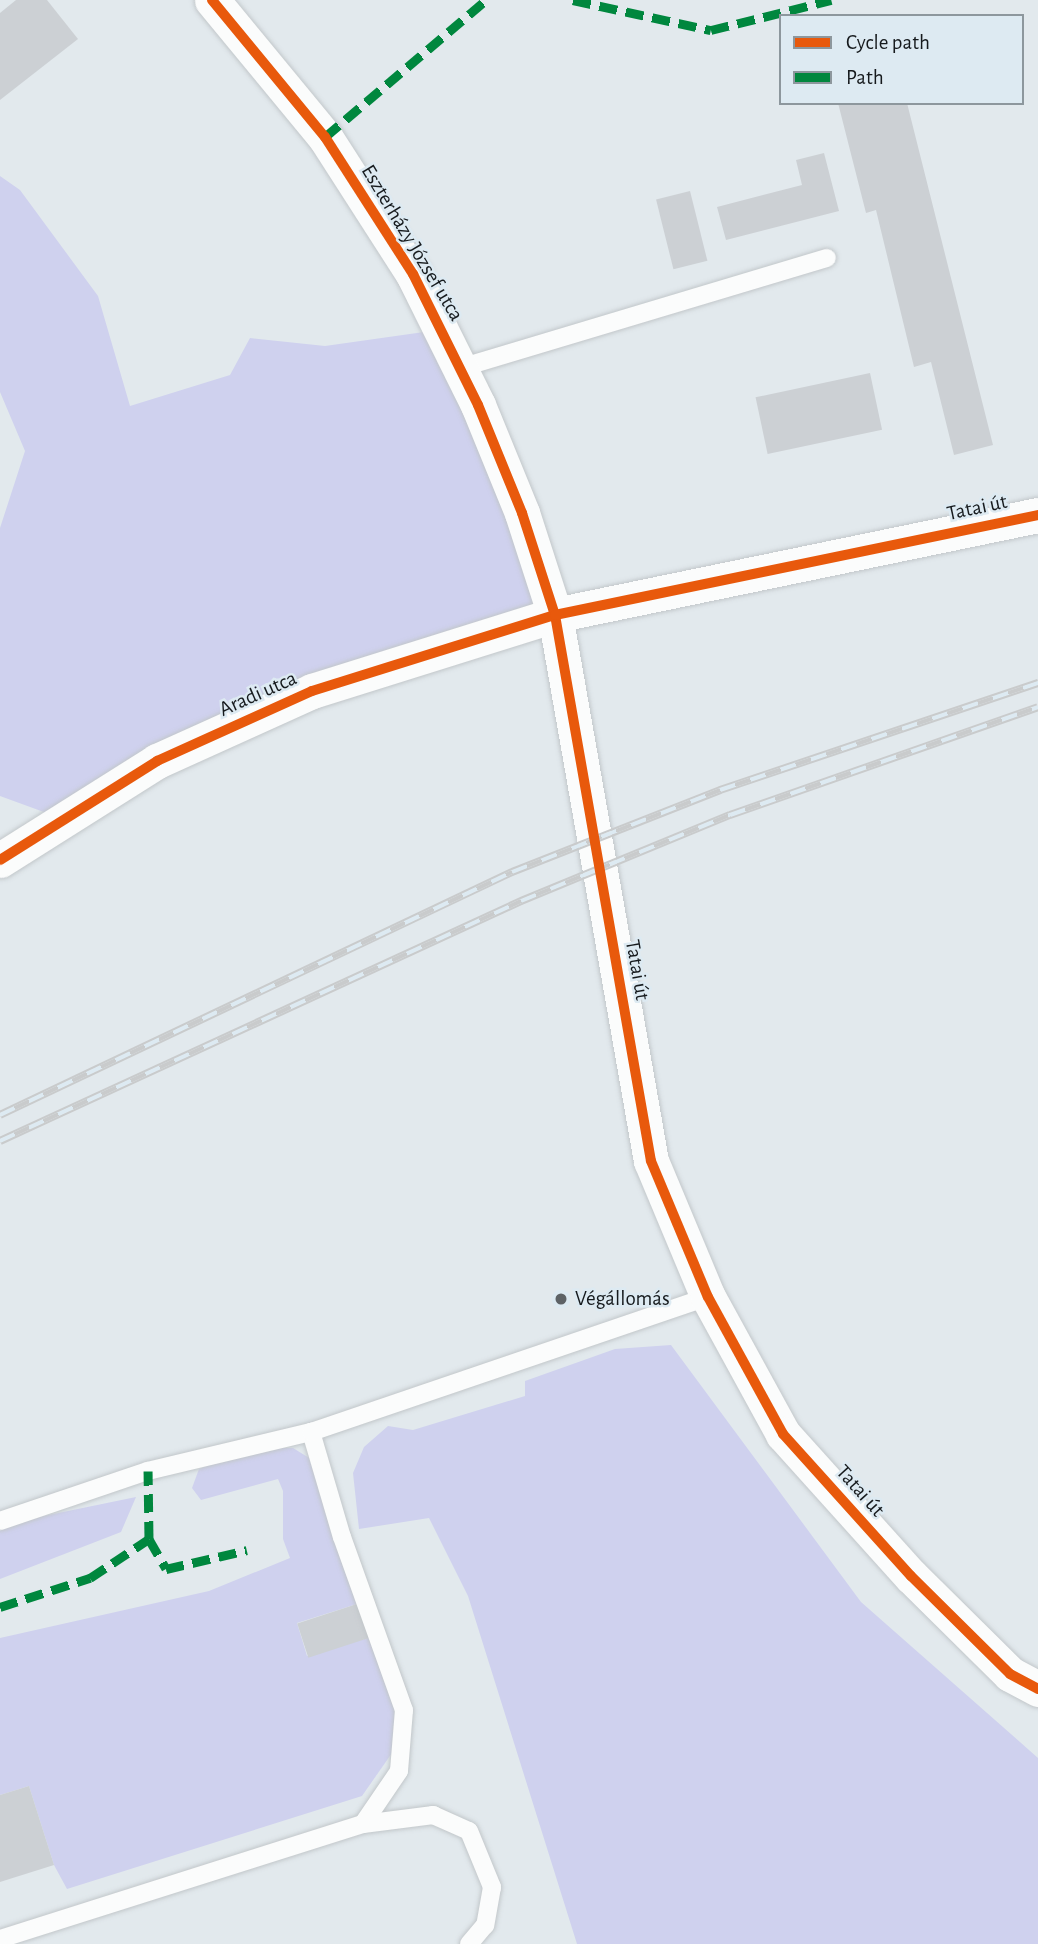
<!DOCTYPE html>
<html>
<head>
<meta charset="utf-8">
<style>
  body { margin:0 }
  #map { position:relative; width:1038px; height:1944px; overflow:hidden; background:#e2e9ed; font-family:"Alegreya Sans",sans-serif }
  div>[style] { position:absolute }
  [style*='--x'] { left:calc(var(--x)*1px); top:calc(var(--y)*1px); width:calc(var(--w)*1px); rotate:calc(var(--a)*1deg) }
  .green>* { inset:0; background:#cfd1ee }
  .building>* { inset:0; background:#ccd0d4; transform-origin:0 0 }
  .roads { filter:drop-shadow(0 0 2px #c2c7ca) drop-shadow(0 0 2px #c2c7ca) }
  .lane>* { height:18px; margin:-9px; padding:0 9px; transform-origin:9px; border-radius:9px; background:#fbfcfc }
  .street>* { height:35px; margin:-17.5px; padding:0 17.5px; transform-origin:17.5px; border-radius:17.5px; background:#fbfcfc }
  .rail>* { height:8px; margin-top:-4px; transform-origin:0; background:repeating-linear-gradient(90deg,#ddeaf2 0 16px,#c9cbcc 0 32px); box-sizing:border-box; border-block:2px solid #c9cbcc }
  .quiet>* { height:9px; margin-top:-4.5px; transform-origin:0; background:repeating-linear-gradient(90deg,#00873e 0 18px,transparent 0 27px) }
  .cycleway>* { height:10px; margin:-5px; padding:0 5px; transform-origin:5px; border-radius:5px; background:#e8590c }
  .dots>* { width:19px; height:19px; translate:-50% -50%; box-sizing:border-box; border:4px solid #ddeaf2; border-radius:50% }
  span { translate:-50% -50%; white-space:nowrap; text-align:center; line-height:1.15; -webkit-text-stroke:5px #ddeaf2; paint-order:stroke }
  .street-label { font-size:21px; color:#161a1d }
  .poi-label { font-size:21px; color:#161a1d }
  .left { translate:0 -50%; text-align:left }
  .legend { position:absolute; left:779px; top:14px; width:245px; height:91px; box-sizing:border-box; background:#ddeaf2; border:2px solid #8d979d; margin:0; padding:9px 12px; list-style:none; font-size:21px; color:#161a1d }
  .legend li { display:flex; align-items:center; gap:14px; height:35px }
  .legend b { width:35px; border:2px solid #8d979d }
</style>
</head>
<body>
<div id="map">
  <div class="green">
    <i style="clip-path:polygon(0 176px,20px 190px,98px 296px,130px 406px,230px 375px,250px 338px,325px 346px,424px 332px,522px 513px,555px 615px,312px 691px,63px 819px,0 796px,0 528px,25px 451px,0 392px)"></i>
    <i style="clip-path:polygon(671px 1345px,861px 1602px,1038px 1758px,1038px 1944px,577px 1944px,468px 1596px,429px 1518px,359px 1529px,353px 1473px,364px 1447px,388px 1426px,413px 1430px,525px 1396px,525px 1381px,615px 1349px)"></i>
    <i style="clip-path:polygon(254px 1448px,293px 1448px,314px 1461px,360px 1603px,297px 1623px,307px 1656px,371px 1637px,395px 1704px,392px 1753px,362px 1796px,67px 1889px,54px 1865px,29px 1786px,0 1795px,0 1638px,209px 1591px,290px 1558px,283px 1539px,283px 1491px,278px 1479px,201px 1500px,192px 1488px,199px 1469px)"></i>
    <i style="clip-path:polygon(136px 1497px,121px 1532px,0 1579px,0 1525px)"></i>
  </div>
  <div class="building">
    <i style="clip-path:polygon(16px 0,47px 0,78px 39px,0 100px,0 13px)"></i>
    <i style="clip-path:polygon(838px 103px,907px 103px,993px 445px,954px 455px,931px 362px,914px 367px,876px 210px,866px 213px)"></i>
    <i style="clip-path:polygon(824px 153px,839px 211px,726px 240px,717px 207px,802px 185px,796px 160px)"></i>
    <i style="left:690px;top:191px;width:72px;height:35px;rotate:76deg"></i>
    <i style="left:870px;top:373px;width:58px;height:117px;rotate:78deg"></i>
    <i style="left:360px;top:1603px;width:36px;height:66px;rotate:72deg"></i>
    <i style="clip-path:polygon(29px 1786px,54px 1865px,0 1882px,0 1795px)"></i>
  </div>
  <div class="roads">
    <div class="lane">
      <i style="--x:460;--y:368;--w:383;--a:-16.7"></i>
      <i style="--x:311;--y:1432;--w:109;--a:73.6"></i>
      <i style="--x:342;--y:1537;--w:184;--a:70.3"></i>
      <i style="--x:404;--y:1710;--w:61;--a:94.7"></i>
      <i style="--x:399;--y:1771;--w:64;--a:124.2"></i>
      <i style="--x:0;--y:1521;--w:156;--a:-18.7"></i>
      <i style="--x:148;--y:1471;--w:168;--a:-13.5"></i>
      <i style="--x:311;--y:1432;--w:419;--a:-18.8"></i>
      <i style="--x:0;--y:1939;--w:381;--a:-17.6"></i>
      <i style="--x:363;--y:1824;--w:71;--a:-7.3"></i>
      <i style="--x:433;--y:1815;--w:39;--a:24"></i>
      <i style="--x:469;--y:1831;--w:61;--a:67.7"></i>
      <i style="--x:492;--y:1887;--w:39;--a:100"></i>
      <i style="--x:485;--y:1925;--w:25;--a:130"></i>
    </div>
    <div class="street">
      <i style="--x:212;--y:0;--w:178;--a:50.5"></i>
      <i style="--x:325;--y:137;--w:163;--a:57.3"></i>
      <i style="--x:413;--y:274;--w:146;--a:63.6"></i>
      <i style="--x:478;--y:405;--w:117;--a:67.8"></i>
      <i style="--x:522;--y:513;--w:107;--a:72.1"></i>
      <i style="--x:555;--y:615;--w:554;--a:80.03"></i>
      <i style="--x:651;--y:1161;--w:147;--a:67.3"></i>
      <i style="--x:708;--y:1297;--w:156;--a:61.3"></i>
      <i style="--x:783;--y:1434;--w:191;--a:48"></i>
      <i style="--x:911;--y:1576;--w:139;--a:44.7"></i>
      <i style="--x:1010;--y:1674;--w:32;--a:28"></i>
      <i style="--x:0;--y:860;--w:186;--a:-32.2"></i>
      <i style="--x:157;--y:761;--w:170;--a:-24.3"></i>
      <i style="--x:312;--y:691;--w:255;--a:-17.4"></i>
      <i style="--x:555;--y:615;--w:493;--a:-11.7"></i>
    </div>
  </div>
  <div class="rail">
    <i style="--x:0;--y:1115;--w:567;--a:-25.39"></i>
    <i style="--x:512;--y:872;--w:224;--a:-21.5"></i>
    <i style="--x:720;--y:790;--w:336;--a:-18.6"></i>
    <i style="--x:0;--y:1141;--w:574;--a:-24.73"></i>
    <i style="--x:521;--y:901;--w:226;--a:-22.4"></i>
    <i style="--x:730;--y:815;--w:326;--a:-19.3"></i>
  </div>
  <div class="quiet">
    <i style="--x:573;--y:0;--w:141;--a:12.3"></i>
    <i style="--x:711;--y:30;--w:124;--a:-14"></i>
    <i style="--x:325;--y:137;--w:211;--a:-40.4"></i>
    <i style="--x:149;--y:1539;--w:34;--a:60"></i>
    <i style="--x:166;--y:1569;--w:83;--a:-13.2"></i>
    <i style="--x:0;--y:1607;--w:95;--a:-17.9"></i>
    <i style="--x:90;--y:1578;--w:71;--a:-33.5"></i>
    <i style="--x:149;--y:1539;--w:68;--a:-90.8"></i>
  </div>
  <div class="cycleway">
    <i style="--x:212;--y:0;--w:178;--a:50.5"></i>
    <i style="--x:325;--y:137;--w:163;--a:57.3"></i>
    <i style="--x:413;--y:274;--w:146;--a:63.6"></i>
    <i style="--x:478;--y:405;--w:117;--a:67.8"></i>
    <i style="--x:522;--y:513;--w:107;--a:72.1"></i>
    <i style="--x:555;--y:615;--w:554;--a:80.03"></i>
    <i style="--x:651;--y:1161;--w:147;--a:67.3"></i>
    <i style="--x:708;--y:1297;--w:156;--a:61.3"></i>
    <i style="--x:783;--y:1434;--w:191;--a:48"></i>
    <i style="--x:911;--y:1576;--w:139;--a:44.7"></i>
    <i style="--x:1010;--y:1674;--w:32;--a:28"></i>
    <i style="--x:0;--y:860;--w:186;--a:-32.2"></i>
    <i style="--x:157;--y:761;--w:170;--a:-24.3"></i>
    <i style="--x:312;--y:691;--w:255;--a:-17.4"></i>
    <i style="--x:555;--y:615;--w:493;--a:-11.7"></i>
  </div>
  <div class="dots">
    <i style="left:561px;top:1299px;background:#5d6266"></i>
  </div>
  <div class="street-label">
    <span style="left:412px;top:243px;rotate:59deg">Eszterházy József utca</span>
    <span style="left:977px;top:508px;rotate:-12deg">Tatai út</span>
    <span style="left:258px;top:694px;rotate:-24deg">Aradi utca</span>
    <span style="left:637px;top:970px;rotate:80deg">Tatai út</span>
    <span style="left:860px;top:1491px;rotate:48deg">Tatai út</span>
  </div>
  <div class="poi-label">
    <span class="left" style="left:575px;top:1299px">Végállomás</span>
  </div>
  <ul class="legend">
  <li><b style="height:9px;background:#e8590c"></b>Cycle path</li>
  <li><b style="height:9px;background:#00873e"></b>Path</li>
  </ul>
</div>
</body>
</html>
